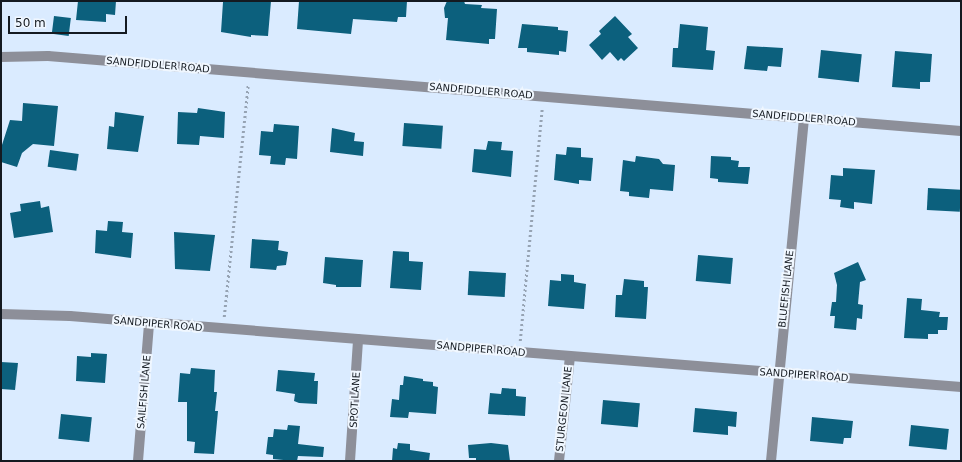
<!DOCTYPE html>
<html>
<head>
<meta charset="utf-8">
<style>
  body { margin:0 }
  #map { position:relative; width:962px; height:462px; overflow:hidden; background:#daebff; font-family:"DejaVu Sans",sans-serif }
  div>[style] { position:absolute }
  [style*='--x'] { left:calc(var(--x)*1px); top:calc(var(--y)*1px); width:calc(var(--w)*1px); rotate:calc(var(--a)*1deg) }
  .building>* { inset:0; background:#0c607d; transform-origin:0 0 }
  .path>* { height:2.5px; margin-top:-1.25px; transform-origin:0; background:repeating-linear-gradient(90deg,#96a3b3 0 2px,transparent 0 5px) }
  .street>* { height:10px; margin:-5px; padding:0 5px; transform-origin:5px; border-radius:5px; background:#8d8f99 }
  span { translate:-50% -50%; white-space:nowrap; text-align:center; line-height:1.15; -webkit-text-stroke:4px #f0f7ff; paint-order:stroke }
  .street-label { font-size:10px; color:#141a21 }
  .frame { position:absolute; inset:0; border:2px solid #141a21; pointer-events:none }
  .scale { position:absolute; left:8px; top:16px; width:119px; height:18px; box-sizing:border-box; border:2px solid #141a21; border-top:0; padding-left:5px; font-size:12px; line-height:14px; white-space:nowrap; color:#141a21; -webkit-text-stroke:3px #f0f7ff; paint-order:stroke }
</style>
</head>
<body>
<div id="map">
  <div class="building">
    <i style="clip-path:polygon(78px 1px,116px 1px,115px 15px,106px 14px,106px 22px,76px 20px)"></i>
    <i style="clip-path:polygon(238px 1px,271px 1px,268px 36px,251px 35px,251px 37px,221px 32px,223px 2px)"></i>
    <i style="clip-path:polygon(299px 1px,407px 1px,406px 17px,398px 17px,397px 22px,353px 19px,351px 34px,297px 29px)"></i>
    <i style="clip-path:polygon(447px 1px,464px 1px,465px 4px,482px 5px,481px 8px,497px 9px,495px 39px,489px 39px,489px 44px,446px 40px,448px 18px,445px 18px,444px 8px)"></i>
    <i style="left:54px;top:16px;width:17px;height:18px;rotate:7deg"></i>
    <i style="clip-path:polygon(615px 16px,632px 34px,628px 37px,638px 48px,624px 61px,621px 58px,618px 61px,610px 52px,602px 60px,589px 45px,601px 34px,599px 31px)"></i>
    <i style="clip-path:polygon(522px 24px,558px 27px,558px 30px,568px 31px,566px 52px,559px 51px,559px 55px,527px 52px,527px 48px,518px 48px)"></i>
    <i style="clip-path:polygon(680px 24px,708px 27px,706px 50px,715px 51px,713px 70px,672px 67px,673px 48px,678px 48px)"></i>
    <i style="clip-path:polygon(747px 46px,783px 48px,781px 67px,768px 66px,767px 71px,744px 69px)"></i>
    <i style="left:821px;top:50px;width:41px;height:28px;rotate:6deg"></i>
    <i style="clip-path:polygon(895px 51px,932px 54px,930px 82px,920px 82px,920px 89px,892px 87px)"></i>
    <i style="clip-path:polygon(23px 103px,58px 106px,54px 146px,33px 144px,22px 153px,17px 167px,1px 162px,1px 148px,10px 120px,22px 121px)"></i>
    <i style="clip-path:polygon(198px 108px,225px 112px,224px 138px,200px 136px,199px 145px,177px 144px,178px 112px,197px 113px)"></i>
    <i style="clip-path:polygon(115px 112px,144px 116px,138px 152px,107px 149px,109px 126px,114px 127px)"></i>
    <i style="left:404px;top:123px;width:39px;height:23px;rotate:4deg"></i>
    <i style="clip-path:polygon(274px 124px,299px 126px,297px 159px,286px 158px,285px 165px,270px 164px,271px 156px,259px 155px,261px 131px,273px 132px)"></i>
    <i style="clip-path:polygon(332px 128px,355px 133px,354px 141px,364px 142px,363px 156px,330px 152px)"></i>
    <i style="clip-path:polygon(488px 141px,502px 142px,501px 150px,513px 151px,511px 177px,472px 172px,474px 149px,486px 150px)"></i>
    <i style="clip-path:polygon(567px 147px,581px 148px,581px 157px,593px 158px,591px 181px,579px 180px,579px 184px,554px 180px,556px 154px,566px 155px)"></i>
    <i style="left:50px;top:150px;width:29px;height:17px;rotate:8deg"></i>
    <i style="clip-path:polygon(636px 156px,659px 159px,663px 164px,675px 165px,673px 191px,650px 189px,649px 198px,629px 196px,629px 192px,620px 191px,623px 160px,635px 162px)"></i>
    <i style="clip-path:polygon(711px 156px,731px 157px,731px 160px,739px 161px,738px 167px,750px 167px,748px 184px,718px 182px,718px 179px,710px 178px)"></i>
    <i style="clip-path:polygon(843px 168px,875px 170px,872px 204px,854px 202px,854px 209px,840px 207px,841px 200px,829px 199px,831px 175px,843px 176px)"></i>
    <i style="left:928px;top:188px;width:33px;height:22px;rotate:3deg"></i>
    <i style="clip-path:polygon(40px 201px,41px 208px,49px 206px,53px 232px,14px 238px,10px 213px,21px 211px,20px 204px)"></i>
    <i style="clip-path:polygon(108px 221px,123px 222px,122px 232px,133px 233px,131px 258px,95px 253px,96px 230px,107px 231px)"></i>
    <i style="clip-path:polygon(174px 232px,215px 235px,210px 271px,175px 269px)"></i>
    <i style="clip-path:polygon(252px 239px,279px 241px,278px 250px,288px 252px,286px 265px,277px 266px,276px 270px,250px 268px)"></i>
    <i style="clip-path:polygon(393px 251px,409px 252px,409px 261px,423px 262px,421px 290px,390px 288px)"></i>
    <i style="left:698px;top:255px;width:35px;height:26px;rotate:5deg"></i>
    <i style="clip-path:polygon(325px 257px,363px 260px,361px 287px,336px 287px,336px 285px,323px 283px)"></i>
    <i style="clip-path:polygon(858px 262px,866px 280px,860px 282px,858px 304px,863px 305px,862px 319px,857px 318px,856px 330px,834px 328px,835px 316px,830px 316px,832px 302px,836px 302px,837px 285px,834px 273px)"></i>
    <i style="left:469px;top:271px;width:37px;height:24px;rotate:3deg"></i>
    <i style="clip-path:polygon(561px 274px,574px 275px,574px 282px,586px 284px,584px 309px,548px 306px,550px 280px,561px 281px)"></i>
    <i style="clip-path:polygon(624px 279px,644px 281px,644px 287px,648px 287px,646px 319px,615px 317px,616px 295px,622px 295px)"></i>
    <i style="clip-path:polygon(907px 298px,922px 299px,921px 310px,940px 312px,939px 317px,948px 317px,947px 330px,938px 330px,938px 334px,928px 334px,928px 339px,904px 338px)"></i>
    <i style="clip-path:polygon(91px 353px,107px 354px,105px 383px,76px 381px,77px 356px,91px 357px)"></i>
    <i style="clip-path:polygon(1px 362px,18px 363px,15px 390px,1px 389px)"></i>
    <i style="clip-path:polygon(191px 368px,215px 370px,214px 392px,217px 392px,215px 411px,218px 411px,214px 454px,194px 453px,195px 442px,187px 441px,187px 402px,178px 402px,180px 373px,190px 374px)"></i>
    <i style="clip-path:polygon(278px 370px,315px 373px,314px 381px,318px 381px,317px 404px,299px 403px,294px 401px,295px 394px,276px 391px)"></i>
    <i style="clip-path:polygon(404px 376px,423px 379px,423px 381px,433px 382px,433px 386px,438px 387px,436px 414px,409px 412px,408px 418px,390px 417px,392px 399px,399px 400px,400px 385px,403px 385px)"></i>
    <i style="clip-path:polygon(502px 388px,516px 389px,516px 396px,526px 397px,525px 416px,488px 414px,490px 393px,501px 394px)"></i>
    <i style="left:603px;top:400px;width:37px;height:24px;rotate:5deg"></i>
    <i style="clip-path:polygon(695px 408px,737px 412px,736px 427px,728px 426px,728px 435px,693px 432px)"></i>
    <i style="left:61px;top:414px;width:31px;height:25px;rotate:6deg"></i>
    <i style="clip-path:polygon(812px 417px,853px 421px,851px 438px,844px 438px,843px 444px,810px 441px)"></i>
    <i style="clip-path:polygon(288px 425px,300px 426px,298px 444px,324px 447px,323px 457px,298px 456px,297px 461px,294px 461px,273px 459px,273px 455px,266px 454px,268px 437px,273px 437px,274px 429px,287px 430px)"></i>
    <i style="left:911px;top:425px;width:38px;height:21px;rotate:6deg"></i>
    <i style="clip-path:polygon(398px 443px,410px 444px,410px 450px,430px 453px,429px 461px,392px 461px,393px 448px,397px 449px)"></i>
    <i style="clip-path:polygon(491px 443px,508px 445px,510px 461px,476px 461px,476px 458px,469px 458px,468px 445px)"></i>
  </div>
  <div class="path">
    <i style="--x:224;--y:317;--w:233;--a:-84.1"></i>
    <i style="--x:520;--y:341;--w:233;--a:-84.6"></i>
  </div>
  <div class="street">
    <i style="--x:1;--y:57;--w:47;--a:-1.2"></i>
    <i style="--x:48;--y:56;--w:916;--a:4.7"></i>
    <i style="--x:1;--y:314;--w:69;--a:1.7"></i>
    <i style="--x:70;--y:316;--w:894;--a:4.56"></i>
    <i style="--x:138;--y:461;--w:138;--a:-85.4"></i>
    <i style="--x:350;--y:461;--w:122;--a:-86.2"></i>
    <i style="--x:559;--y:461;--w:105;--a:-84"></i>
    <i style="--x:771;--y:461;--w:345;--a:-84.5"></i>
  </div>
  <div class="street-label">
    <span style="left:158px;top:65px;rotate:5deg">SANDFIDDLER ROAD</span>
    <span style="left:481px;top:91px;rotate:5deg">SANDFIDDLER ROAD</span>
    <span style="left:804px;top:118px;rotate:5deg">SANDFIDDLER ROAD</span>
    <span style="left:786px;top:289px;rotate:-84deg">BLUEFISH LANE</span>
    <span style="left:158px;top:324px;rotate:5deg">SANDPIPER ROAD</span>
    <span style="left:481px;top:349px;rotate:5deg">SANDPIPER ROAD</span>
    <span style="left:804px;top:375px;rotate:4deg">SANDPIPER ROAD</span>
    <span style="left:144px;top:392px;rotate:-85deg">SAILFISH LANE</span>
    <span style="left:355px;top:400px;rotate:-87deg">SPOT LANE</span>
    <span style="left:564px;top:409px;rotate:-84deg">STURGEON LANE</span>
  </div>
  <div class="frame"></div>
  <div class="scale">50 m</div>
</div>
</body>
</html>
